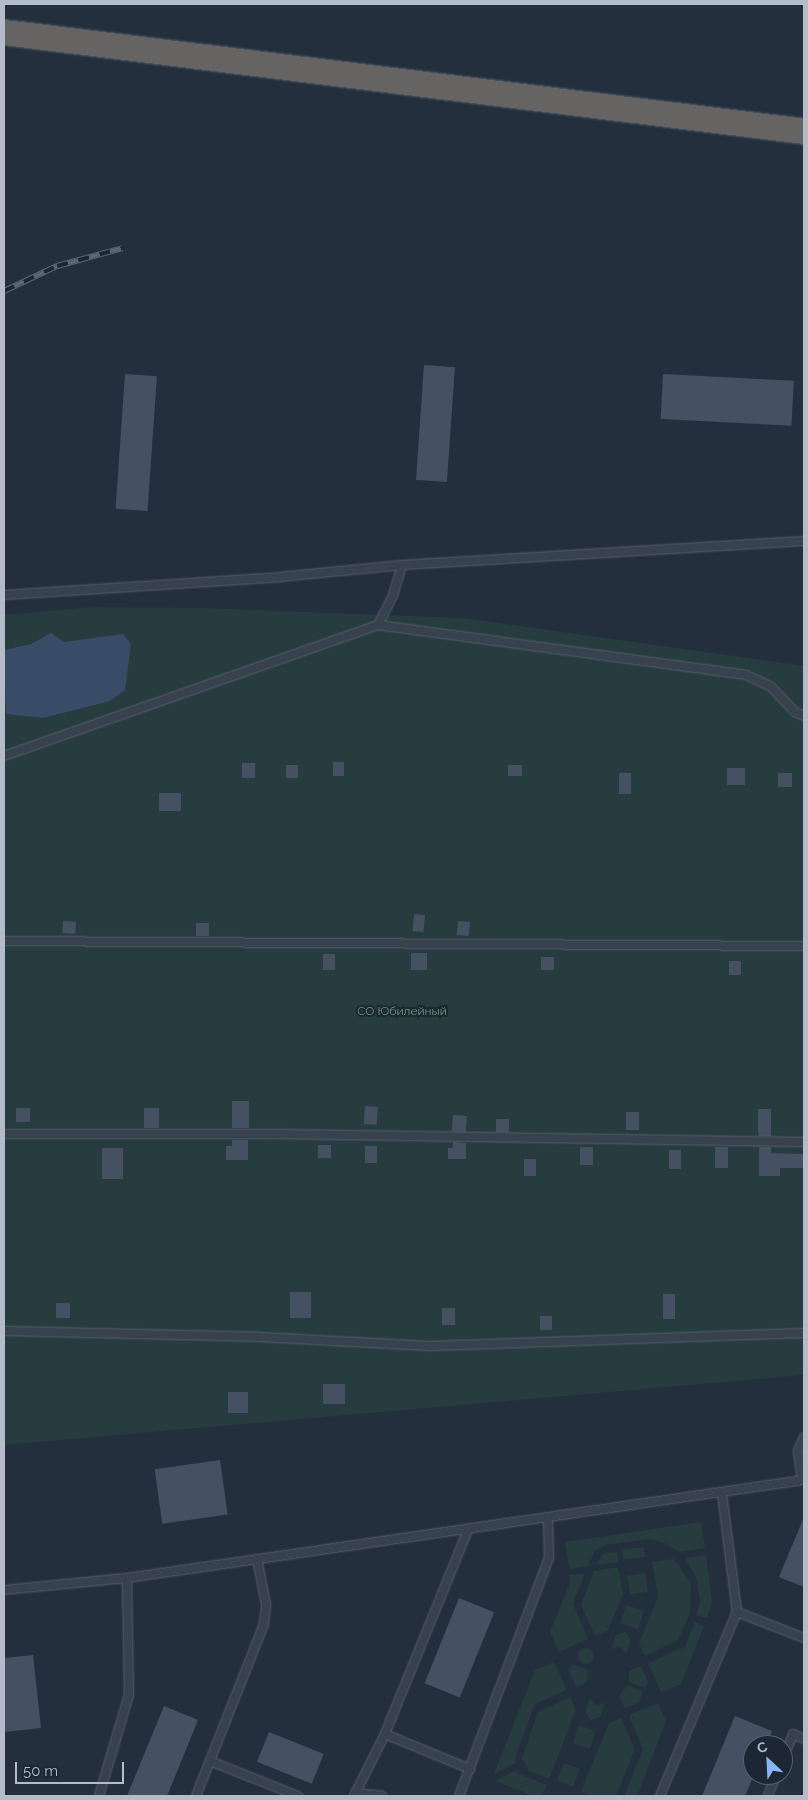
<!DOCTYPE html>
<html>
<head>
<meta charset="utf-8">
<style>
  body { margin:0 }
  #map { position:relative; width:808px; height:1800px; overflow:hidden; background:#242f3e; font-family:Raleway,sans-serif }
  div>[style] { position:absolute }
  [style*='--x'] { left:calc(var(--x)*1px); top:calc(var(--y)*1px); width:calc(var(--w)*1px); rotate:calc(var(--a)*1deg) }
  .green>* { inset:0; background:#263c3f; transform-origin:0 0 }
  .round { border-radius:50% }
  .water>* { inset:0; background:#394c67 }
  .building>* { inset:0; background:#455162; transform-origin:0 0 }
  .roads { filter:drop-shadow(0 0 1px #565f6c) drop-shadow(0 0 1px #565f6c) }
  .service>* { height:8px; margin:-4px; padding:0 4px; transform-origin:4px; border-radius:4px; background:#38414e }
  .trunk>* { height:25px; margin:-12.5px; padding:0 12.5px; transform-origin:12.5px; border-radius:12.5px; background:#656462 }
  .rail>* { height:5.5px; margin-top:-2.75px; transform-origin:0; background:repeating-linear-gradient(90deg,#1d2633 0 11px,#5a6575 0 22px); box-sizing:border-box; border-block:1px solid #5a6575 }
  span { translate:-50% -50%; white-space:nowrap; text-align:center; line-height:1.15; -webkit-text-stroke:4px #1d2633; paint-order:stroke }
  .park-label { font-size:12px; color:#6b9a76 }
  .frame { position:absolute; inset:0; border:5px solid #b4bcc9; pointer-events:none }
  .north { position:absolute; left:743px; top:1735px; width:50px; height:50px; box-sizing:border-box; background:#1d2633; border:1px solid #59626f; border-radius:50%; rotate:335deg; font-size:14px; font-weight:700; line-height:20px; text-align:center; color:#b4bcc9 }
  .north::after { content:''; display:block; margin:auto; width:18px; height:22px; background:#8ab4f8; clip-path:polygon(50% 0,100% 100%,50% 72%,0 100%) }
  .scale { position:absolute; left:15px; top:1762px; width:109px; height:22px; box-sizing:border-box; border:2px solid #b4bcc9; border-top:0; padding-left:6px; font-size:15px; line-height:18px; white-space:nowrap; color:#b4bcc9; -webkit-text-stroke:4px #1d2633; paint-order:stroke }
</style>
</head>
<body>
<div id="map">
  <div class="green">
    <i style="clip-path:polygon(90px 607px,205px 608px,463px 618px,804px 666px,804px 1375px,4px 1445px,4px 615px)"></i>
    <i style="clip-path:polygon(701px 1522px,705px 1548px,678px 1552px,665px 1543px,649px 1539px,606px 1545px,595px 1551px,587px 1566px,569px 1569px,565px 1542px)"></i>
    <i style="left:644px;top:1547px;width:10px;height:22px;rotate:84deg"></i>
    <i style="clip-path:polygon(617px 1552px,618px 1562px,596px 1565px,604px 1553px)"></i>
    <i style="clip-path:polygon(706px 1555px,712px 1602px,707px 1618px,696px 1615px,700px 1602px,696px 1577px,685px 1558px)"></i>
    <i style="clip-path:polygon(674px 1559px,691px 1583px,690px 1613px,678px 1640px,645px 1656px,639px 1643px,658px 1597px,652px 1562px)"></i>
    <i style="clip-path:polygon(618px 1567px,623px 1595px,608px 1630px,595px 1636px,581px 1605px,594px 1571px)"></i>
    <i style="clip-path:polygon(585px 1573px,573px 1604px,588px 1639px,559px 1652px,550px 1632px,570px 1583px,569px 1575px)"></i>
    <i style="left:645px;top:1573px;width:19px;height:18px;rotate:81deg"></i>
    <i style="left:626px;top:1605px;width:19px;height:19px;rotate:18deg"></i>
    <i style="clip-path:polygon(695px 1622px,704px 1626px,681px 1684px,661px 1692px,648px 1663px,685px 1647px)"></i>
    <i style="clip-path:polygon(625px 1632px,631px 1640px,626px 1654px,620px 1647px,611px 1649px,616px 1635px)"></i>
    <i class="round" style="left:578px;top:1648px;width:16px;height:16px"></i>
    <i style="clip-path:polygon(554px 1662px,567px 1690px,535px 1704px,515px 1757px,516px 1763px,494px 1774px,535px 1670px)"></i>
    <i style="clip-path:polygon(572px 1664px,588px 1670px,587px 1682px,576px 1687px,569px 1672px)"></i>
    <i style="clip-path:polygon(641px 1666px,648px 1681px,645px 1688px,629px 1682px,629px 1671px)"></i>
    <i style="clip-path:polygon(628px 1685px,643px 1692px,639px 1702px,625px 1709px,619px 1695px)"></i>
    <i style="clip-path:polygon(570px 1697px,576px 1710px,549px 1779px,529px 1771px,522px 1758px,538px 1712px)"></i>
    <i style="clip-path:polygon(590px 1698px,596px 1705px,605px 1703px,600px 1717px,591px 1720px,585px 1712px)"></i>
    <i style="clip-path:polygon(658px 1703px,666px 1721px,637px 1796px,624px 1796px,643px 1749px,629px 1715px)"></i>
    <i style="clip-path:polygon(621px 1718px,635px 1750px,616px 1795px,592px 1796px,581px 1792px,609px 1723px)"></i>
    <i style="left:579px;top:1725px;width:18px;height:19px;rotate:19deg"></i>
    <i style="left:564px;top:1763px;width:17px;height:19px;rotate:21deg"></i>
    <i style="clip-path:polygon(516px 1770px,519px 1774px,547px 1785px,542px 1796px,534px 1796px,495px 1781px)"></i>
  </div>
  <div class="water">
    <i style="clip-path:polygon(51px 633px,64px 642px,123px 634px,131px 644px,125px 690px,110px 701px,43px 718px,6px 714px,4px 650px,31px 644px)"></i>
  </div>
  <div class="building">
    <i style="left:424px;top:365px;width:31px;height:115px;rotate:4deg"></i>
    <i style="left:125px;top:374px;width:32px;height:135px;rotate:4deg"></i>
    <i style="left:663px;top:374px;width:131px;height:45px;rotate:3deg"></i>
    <i style="left:333px;top:762px;width:11px;height:14px"></i>
    <i style="left:242px;top:763px;width:13px;height:15px"></i>
    <i style="left:298px;top:765px;width:13px;height:12px;rotate:90deg"></i>
    <i style="left:508px;top:765px;width:14px;height:11px"></i>
    <i style="left:727px;top:768px;width:18px;height:17px"></i>
    <i style="left:619px;top:773px;width:12px;height:21px"></i>
    <i style="left:778px;top:773px;width:14px;height:14px"></i>
    <i style="left:159px;top:793px;width:22px;height:18px"></i>
    <i style="left:414px;top:914px;width:11px;height:17px;rotate:5deg"></i>
    <i style="left:63px;top:921px;width:13px;height:12px;rotate:4deg"></i>
    <i style="left:458px;top:921px;width:12px;height:14px;rotate:5deg"></i>
    <i style="left:196px;top:923px;width:13px;height:13px"></i>
    <i style="left:411px;top:953px;width:16px;height:17px"></i>
    <i style="left:323px;top:954px;width:12px;height:16px"></i>
    <i style="left:541px;top:957px;width:13px;height:13px"></i>
    <i style="left:729px;top:961px;width:12px;height:14px"></i>
    <i style="left:232px;top:1101px;width:17px;height:27px"></i>
    <i style="left:365px;top:1106px;width:13px;height:18px;rotate:4deg"></i>
    <i style="left:16px;top:1108px;width:14px;height:14px"></i>
    <i style="left:144px;top:1108px;width:15px;height:20px"></i>
    <i style="clip-path:polygon(758px 1109px,771px 1109px,771px 1136px,759px 1136px,758px 1132px)"></i>
    <i style="left:626px;top:1112px;width:13px;height:18px"></i>
    <i style="left:453px;top:1115px;width:14px;height:16px;rotate:4deg"></i>
    <i style="left:496px;top:1119px;width:13px;height:13px"></i>
    <i style="clip-path:polygon(232px 1140px,248px 1140px,248px 1160px,226px 1160px,226px 1146px,232px 1146px)"></i>
    <i style="clip-path:polygon(453px 1142px,466px 1143px,466px 1159px,448px 1159px,448px 1148px,453px 1148px)"></i>
    <i style="left:318px;top:1145px;width:13px;height:13px"></i>
    <i style="left:365px;top:1146px;width:12px;height:17px"></i>
    <i style="left:580px;top:1147px;width:13px;height:18px"></i>
    <i style="left:715px;top:1147px;width:13px;height:21px"></i>
    <i style="clip-path:polygon(759px 1147px,771px 1147px,771px 1153px,804px 1154px,804px 1168px,780px 1168px,780px 1176px,759px 1176px)"></i>
    <i style="left:102px;top:1148px;width:21px;height:31px"></i>
    <i style="left:669px;top:1150px;width:12px;height:19px"></i>
    <i style="left:524px;top:1159px;width:12px;height:17px"></i>
    <i style="left:290px;top:1292px;width:21px;height:26px"></i>
    <i style="left:663px;top:1294px;width:12px;height:25px"></i>
    <i style="left:56px;top:1303px;width:14px;height:15px"></i>
    <i style="left:442px;top:1308px;width:13px;height:17px"></i>
    <i style="left:540px;top:1316px;width:12px;height:14px"></i>
    <i style="left:323px;top:1384px;width:22px;height:20px"></i>
    <i style="left:228px;top:1392px;width:20px;height:21px"></i>
    <i style="left:220px;top:1460px;width:55px;height:66px;rotate:82deg"></i>
    <i style="clip-path:polygon(804px 1517px,804px 1587px,779px 1577px)"></i>
    <i style="left:459px;top:1598px;width:38px;height:92px;rotate:22deg"></i>
    <i style="clip-path:polygon(33px 1655px,41px 1728px,4px 1732px,4px 1658px)"></i>
    <i style="clip-path:polygon(164px 1706px,198px 1720px,167px 1796px,127px 1796px)"></i>
    <i style="clip-path:polygon(735px 1716px,772px 1731px,766px 1745px,753px 1745px,753px 1777px,745px 1796px,702px 1796px)"></i>
    <i style="left:269px;top:1732px;width:59px;height:32px;rotate:22deg"></i>
  </div>
  <div class="roads">
    <div class="service">
      <i style="--x:4;--y:595;--w:276;--a:-3.7"></i>
      <i style="--x:279;--y:577;--w:124;--a:-5.6"></i>
      <i style="--x:378;--y:625;--w:371;--a:7.7"></i>
      <i style="--x:746;--y:675;--w:26;--a:25"></i>
      <i style="--x:770;--y:686;--w:36;--a:46"></i>
      <i style="--x:795;--y:712;--w:10;--a:24"></i>
      <i style="--x:4;--y:756;--w:396;--a:-19.3"></i>
      <i style="--x:378;--y:625;--w:34;--a:-63"></i>
      <i style="--x:393;--y:595;--w:31;--a:-73"></i>
      <i style="--x:402;--y:565;--w:403;--a:-3.4"></i>
      <i style="--x:4;--y:941;--w:800;--a:0.36"></i>
      <i style="--x:4;--y:1134;--w:271;--a:0"></i>
      <i style="--x:275;--y:1134;--w:529;--a:0.87"></i>
      <i style="--x:4;--y:1331;--w:255;--a:1.3"></i>
      <i style="--x:259;--y:1337;--w:171;--a:3"></i>
      <i style="--x:430;--y:1346;--w:374;--a:-2"></i>
      <i style="--x:802;--y:1480;--w:29;--a:-98"></i>
      <i style="--x:798;--y:1451;--w:15;--a:-67"></i>
      <i style="--x:4;--y:1590;--w:124;--a:-5.6"></i>
      <i style="--x:127;--y:1578;--w:684;--a:-8.24"></i>
      <i style="--x:737;--y:1612;--w:72;--a:21.2"></i>
      <i style="--x:385;--y:1734;--w:92;--a:22.4"></i>
      <i style="--x:783;--y:1758;--w:26;--a:-67"></i>
      <i style="--x:793;--y:1734;--w:12;--a:24"></i>
      <i style="--x:210;--y:1761;--w:95;--a:21.7"></i>
      <i style="--x:355;--y:1793;--w:27;--a:6"></i>
      <i style="--x:99;--y:1796;--w:105;--a:-73.5"></i>
      <i style="--x:129;--y:1695;--w:117;--a:-91"></i>
      <i style="--x:196;--y:1796;--w:185;--a:-68.4"></i>
      <i style="--x:264;--y:1624;--w:20;--a:-84"></i>
      <i style="--x:266;--y:1604;--w:46;--a:-101.3"></i>
      <i style="--x:354;--y:1796;--w:69;--a:-63.4"></i>
      <i style="--x:385;--y:1734;--w:220;--a:-67.9"></i>
      <i style="--x:459;--y:1796;--w:254;--a:-69.3"></i>
      <i style="--x:549;--y:1558;--w:40;--a:-91.4"></i>
      <i style="--x:660;--y:1796;--w:199;--a:-67.3"></i>
      <i style="--x:737;--y:1612;--w:119;--a:-97.2"></i>
      <i style="--x:768;--y:1796;--w:22;--a:-69"></i>
    </div>
    <div class="trunk">
      <i style="--x:4;--y:32;--w:806;--a:7.05"></i>
    </div>
  </div>
  <div class="rail">
    <i style="--x:4;--y:291;--w:59;--a:-25.3"></i>
    <i style="--x:57;--y:266;--w:68;--a:-15.3"></i>
  </div>
  <div class="park-label">
    <span style="left:402px;top:1012px">СО Юбилейный</span>
  </div>
  <div class="frame"></div>
  <div class="north">С</div>
  <div class="scale">50 m</div>
</div>
</body>
</html>
